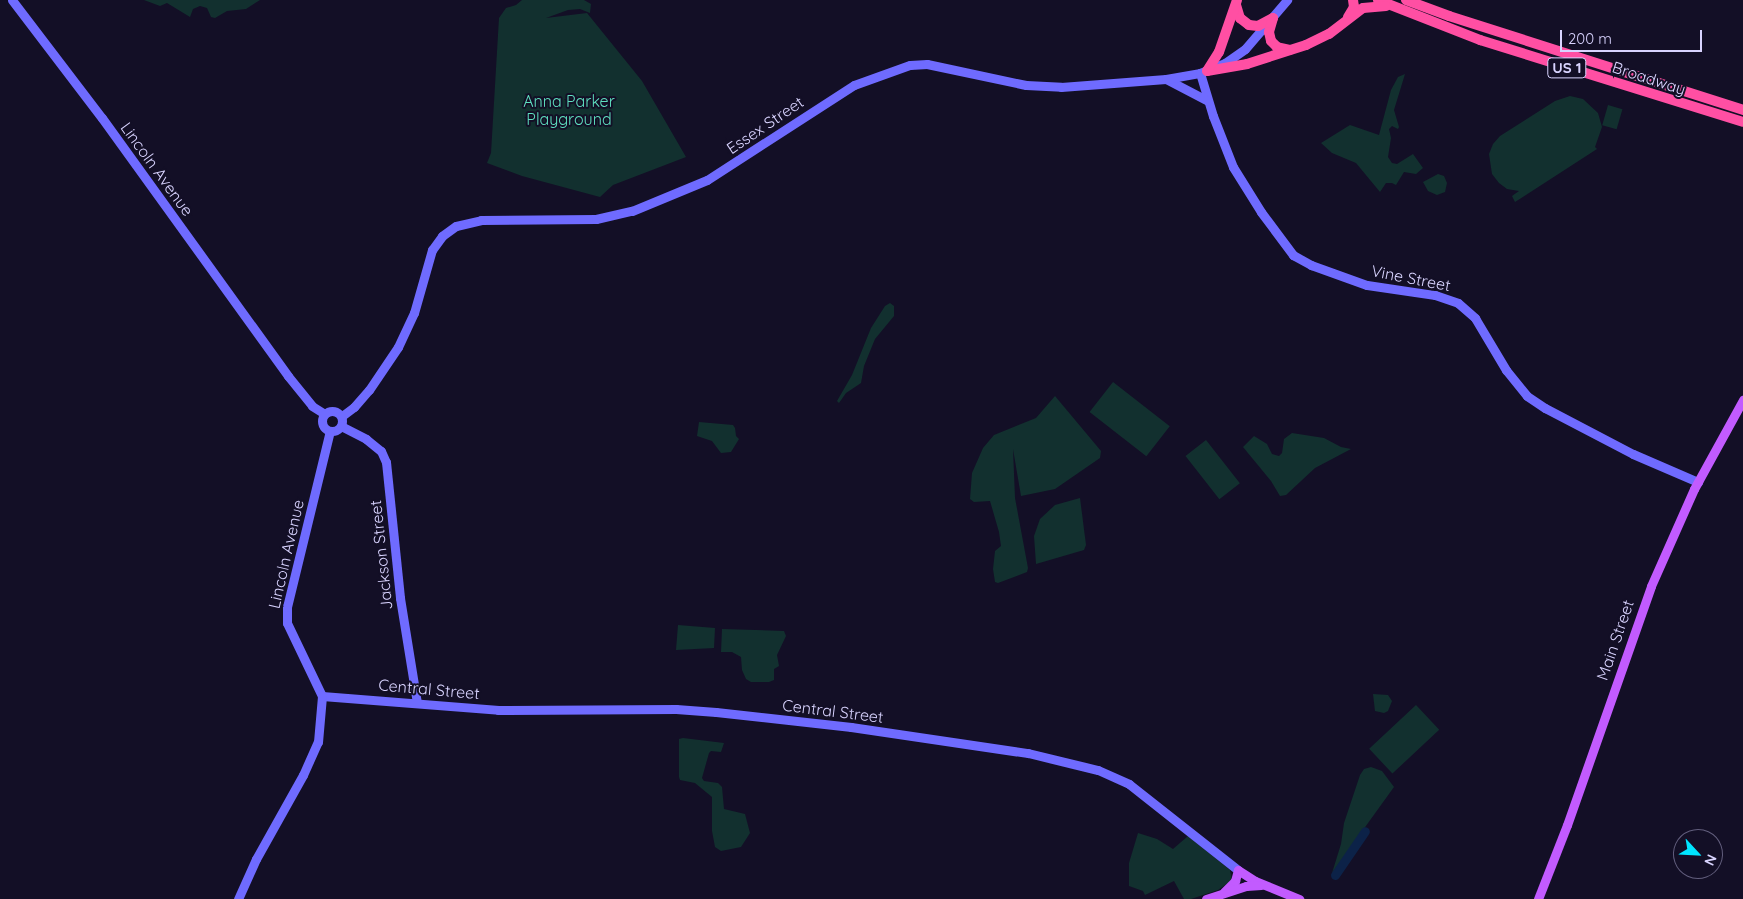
<!DOCTYPE html>
<html>
<head>
<meta charset="utf-8">
<style>
  body { margin:0 }
  #map { position:relative; width:1743px; height:899px; overflow:hidden; background:#130f26; font-family:Quicksand,sans-serif }
  div>[style] { position:absolute }
  [style*='--x'] { left:calc(var(--x)*1px); top:calc(var(--y)*1px); width:calc(var(--w)*1px); rotate:calc(var(--a)*1deg) }
  .green>* { inset:0; background:#12302f; transform-origin:0 0 }
  .river>* { height:9px; margin:-4.5px; padding:0 4.5px; transform-origin:4.5px; border-radius:4.5px; background:#0c2248 }
  .secondary>* { height:9px; margin:-4.5px; padding:0 4.5px; transform-origin:4.5px; border-radius:4.5px; background:#6f6bff }
  .secondary>.ring { margin:-4.5px; padding:0; box-sizing:content-box; background:none; border:9px solid #6f6bff; border-radius:50% }
  .primary>* { height:9px; margin:-4.5px; padding:0 4.5px; transform-origin:4.5px; border-radius:4.5px; background:#c25bff }
  .highway>* { height:10px; margin:-5px; padding:0 5px; transform-origin:5px; border-radius:5px; background:#ff4fa3 }
  span { translate:-50% -50%; white-space:nowrap; text-align:center; line-height:1.15; -webkit-text-stroke:4px #130f26; paint-order:stroke }
  .shield-label span { padding:1px 4px; background:#130f26; border:1px solid; border-radius:4px; -webkit-text-stroke-width:0 }
  .shield-label { font-size:15px; color:#d9d4ff; font-weight:700 }
  .street-label { font-size:16px; color:#d9d4ff }
  .park-label { font-size:16px; color:#5fe0c0 }
  .north { position:absolute; left:1673px; top:829px; width:50px; height:50px; box-sizing:border-box; background:#130f26; border:1px solid #625e7d; border-radius:50%; rotate:115deg; font-size:14px; font-weight:700; line-height:20px; text-align:center; color:#d9d4ff }
  .north::after { content:''; display:block; margin:auto; width:18px; height:22px; background:#00e5ff; clip-path:polygon(50% 0,100% 100%,50% 72%,0 100%) }
  .scale { position:absolute; left:1560px; top:30px; width:142px; height:22px; box-sizing:border-box; border:2px solid #d9d4ff; border-top:0; padding-left:6px; font-size:15px; line-height:18px; white-space:nowrap; color:#d9d4ff; -webkit-text-stroke:4px #130f26; paint-order:stroke }
</style>
</head>
<body>
<div id="map">
  <div class="green">
    <i style="clip-path:polygon(144px 0,260px 0,246px 9px,227px 11px,215px 18px,211px 17px,207px 8px,200px 6px,193px 9px,190px 17px,167px 3px,160px 6px)"></i>
    <i style="clip-path:polygon(522px 0,584px 0,591px 4px,590px 13px,580px 9px,568px 10px,546px 18px,587px 13px,642px 81px,686px 157px,613px 185px,600px 197px,522px 176px,487px 163px,491px 153px,499px 18px,506px 8px,516px 5px)"></i>
    <i style="clip-path:polygon(1405px 74px,1394px 110px,1399px 127px,1398px 129px,1392px 126px,1389px 129px,1391px 138px,1388px 157px,1392px 163px,1397px 164px,1413px 154px,1423px 168px,1416px 174px,1404px 172px,1396px 185px,1392px 183px,1386px 183px,1380px 192px,1356px 163px,1332px 153px,1321px 143px,1350px 125px,1379px 135px,1391px 90px,1398px 77px)"></i>
    <i style="clip-path:polygon(1570px 96px,1583px 99px,1598px 113px,1602px 127px,1595px 147px,1597px 149px,1515px 202px,1512px 196px,1519px 191px,1507px 189px,1499px 183px,1492px 174px,1489px 154px,1493px 144px,1500px 136px,1555px 101px)"></i>
    <i style="left:1608px;top:105px;width:15px;height:21px;rotate:16deg"></i>
    <i style="clip-path:polygon(1438px 174px,1444px 176px,1447px 183px,1445px 192px,1437px 195px,1428px 191px,1423px 182px)"></i>
    <i style="clip-path:polygon(890px 303px,894px 306px,894px 316px,875px 339px,864px 366px,861px 383px,846px 393px,839px 403px,837px 401px,852px 375px,871px 328px,885px 306px)"></i>
    <i style="left:1113px;top:382px;width:72px;height:38px;rotate:38deg"></i>
    <i style="clip-path:polygon(1055px 396px,1101px 451px,1100px 458px,1055px 489px,1021px 496px,1013px 449px,1015px 498px,1028px 568px,1027px 572px,998px 583px,995px 582px,993px 569px,995px 551px,1001px 546px,999px 532px,990px 501px,974px 502px,970px 499px,972px 473px,983px 448px,994px 435px,1036px 418px)"></i>
    <i style="clip-path:polygon(699px 422px,733px 425px,735px 428px,736px 436px,739px 439px,731px 452px,721px 453px,712px 441px,697px 436px)"></i>
    <i style="clip-path:polygon(1292px 433px,1324px 438px,1341px 447px,1351px 449px,1315px 468px,1286px 495px,1280px 496px,1271px 481px,1243px 447px,1254px 436px,1267px 444px,1272px 454px,1279px 456px,1282px 453px,1284px 439px)"></i>
    <i style="left:1206px;top:440px;width:55px;height:26px;rotate:52deg"></i>
    <i style="clip-path:polygon(1080px 498px,1086px 545px,1084px 550px,1036px 564px,1034px 536px,1040px 519px,1055px 505px)"></i>
    <i style="clip-path:polygon(678px 625px,715px 628px,714px 648px,676px 650px)"></i>
    <i style="clip-path:polygon(722px 629px,784px 631px,786px 636px,777px 655px,779px 666px,774px 669px,774px 680px,769px 682px,751px 682px,746px 679px,742px 670px,741px 657px,732px 652px,721px 652px)"></i>
    <i style="clip-path:polygon(1373px 694px,1388px 695px,1392px 701px,1388px 711px,1384px 713px,1375px 711px)"></i>
    <i style="left:1416px;top:705px;width:34px;height:64px;rotate:47deg"></i>
    <i style="clip-path:polygon(683px 738px,724px 743px,721px 752px,711px 751px,709px 753px,702px 778px,704px 781px,718px 783px,722px 787px,724px 809px,745px 814px,750px 833px,741px 847px,721px 851px,715px 847px,712px 831px,712px 797px,695px 783px,680px 780px,679px 777px,679px 739px)"></i>
    <i style="clip-path:polygon(1371px 767px,1382px 771px,1394px 787px,1332px 873px,1341px 844px,1344px 823px,1360px 775px,1364px 769px)"></i>
    <i style="clip-path:polygon(1138px 833px,1157px 839px,1173px 849px,1188px 836px,1230px 870px,1232px 880px,1218px 890px,1191px 899px,1184px 899px,1174px 881px,1145px 895px,1143px 891px,1129px 886px,1129px 863px)"></i>
  </div>
  <div class="river">
    <i style="--x:1335;--y:875;--w:53;--a:-55.7"></i>
  </div>
  <div class="secondary">
    <i style="--x:12;--y:0;--w:148;--a:52.7"></i>
    <i style="--x:102;--y:118;--w:318;--a:54.2"></i>
    <i style="--x:288;--y:376;--w:38;--a:51"></i>
    <i style="--x:312;--y:406;--w:15;--a:32"></i>
    <i style="--x:1200;--y:73;--w:45;--a:73.2"></i>
    <i style="--x:1213;--y:116;--w:55;--a:68.6"></i>
    <i style="--x:1233;--y:167;--w:53;--a:58.1"></i>
    <i style="--x:1261;--y:212;--w:54;--a:53.3"></i>
    <i style="--x:1293;--y:255;--w:21;--a:29"></i>
    <i style="--x:1311;--y:265;--w:59;--a:19.7"></i>
    <i style="--x:1367;--y:285;--w:69;--a:8.4"></i>
    <i style="--x:1435;--y:295;--w:24;--a:19"></i>
    <i style="--x:1458;--y:303;--w:23;--a:41"></i>
    <i style="--x:1475;--y:318;--w:61;--a:59.2"></i>
    <i style="--x:1506;--y:370;--w:33;--a:51"></i>
    <i style="--x:1527;--y:396;--w:22;--a:34"></i>
    <i style="--x:1545;--y:408;--w:99;--a:27.6"></i>
    <i style="--x:1633;--y:454;--w:71;--a:23.3"></i>
    <i style="--x:1166;--y:79;--w:47;--a:27.6"></i>
    <i class="ring" style="left:322px;top:411px;width:11px;height:11px"></i>
    <i style="--x:342;--y:416;--w:15;--a:-37"></i>
    <i style="--x:354;--y:407;--w:23;--a:-49"></i>
    <i style="--x:369;--y:390;--w:52;--a:-56"></i>
    <i style="--x:398;--y:347;--w:38;--a:-65"></i>
    <i style="--x:414;--y:313;--w:66;--a:-74.1"></i>
    <i style="--x:432;--y:250;--w:17;--a:-54"></i>
    <i style="--x:442;--y:236;--w:17;--a:-36"></i>
    <i style="--x:456;--y:226;--w:26;--a:-13"></i>
    <i style="--x:481;--y:220;--w:115;--a:-0.5"></i>
    <i style="--x:596;--y:219;--w:37;--a:-13"></i>
    <i style="--x:632;--y:211;--w:81;--a:-22.5"></i>
    <i style="--x:707;--y:180;--w:175;--a:-32.9"></i>
    <i style="--x:854;--y:85;--w:59;--a:-19.7"></i>
    <i style="--x:910;--y:65;--w:17;--a:-3"></i>
    <i style="--x:927;--y:64;--w:101;--a:12"></i>
    <i style="--x:1026;--y:85;--w:35;--a:3"></i>
    <i style="--x:1061;--y:87;--w:105;--a:-4.4"></i>
    <i style="--x:1166;--y:79;--w:35;--a:-10"></i>
    <i style="--x:1200;--y:73;--w:27;--a:-22"></i>
    <i style="--x:1225;--y:63;--w:24;--a:-35"></i>
    <i style="--x:1245;--y:49;--w:65;--a:-49.4"></i>
    <i style="--x:341;--y:426;--w:28;--a:27"></i>
    <i style="--x:366;--y:439;--w:19;--a:39"></i>
    <i style="--x:381;--y:451;--w:12;--a:66"></i>
    <i style="--x:386;--y:462;--w:137;--a:84.1"></i>
    <i style="--x:400;--y:598;--w:106;--a:80.8"></i>
    <i style="--x:322;--y:696;--w:177;--a:4.5"></i>
    <i style="--x:498;--y:710;--w:178;--a:-0.3"></i>
    <i style="--x:676;--y:709;--w:40;--a:4.3"></i>
    <i style="--x:716;--y:712;--w:136;--a:6.3"></i>
    <i style="--x:851;--y:727;--w:179;--a:8.4"></i>
    <i style="--x:1028;--y:753;--w:72;--a:13.7"></i>
    <i style="--x:1098;--y:770;--w:34;--a:24"></i>
    <i style="--x:1129;--y:784;--w:139;--a:38.3"></i>
    <i style="--x:238;--y:899;--w:44;--a:-65.8"></i>
    <i style="--x:256;--y:859;--w:96;--a:-60.8"></i>
    <i style="--x:303;--y:775;--w:36;--a:-66"></i>
    <i style="--x:318;--y:742;--w:46;--a:-85"></i>
    <i style="--x:322;--y:696;--w:81;--a:-115.6"></i>
    <i style="--x:287;--y:623;--w:16;--a:-90"></i>
    <i style="--x:287;--y:607;--w:181;--a:-76.3"></i>
  </div>
  <div class="primary">
    <i style="--x:1224;--y:892;--w:16;--a:-45"></i>
    <i style="--x:1235;--y:881;--w:11;--a:-75"></i>
    <i style="--x:1238;--y:870;--w:20;--a:33"></i>
    <i style="--x:1255;--y:881;--w:48;--a:22.2"></i>
    <i style="--x:1206;--y:899;--w:42;--a:-18"></i>
    <i style="--x:1246;--y:886;--w:15;--a:-4"></i>
    <i style="--x:1538;--y:899;--w:79;--a:-68.6"></i>
    <i style="--x:1567;--y:825;--w:253;--a:-70.6"></i>
    <i style="--x:1651;--y:586;--w:106;--a:-66.1"></i>
    <i style="--x:1694;--y:489;--w:102;--a:-61.2"></i>
  </div>
  <div class="highway">
    <i style="--x:1378;--y:0;--w:110;--a:21.4"></i>
    <i style="--x:1480;--y:40;--w:275;--a:17.3"></i>
    <i style="--x:1406;--y:0;--w:46;--a:20.4"></i>
    <i style="--x:1449;--y:16;--w:309;--a:17.7"></i>
    <i style="--x:1236;--y:5;--w:14;--a:73"></i>
    <i style="--x:1240;--y:18;--w:11;--a:38"></i>
    <i style="--x:1249;--y:25;--w:9;--a:6"></i>
    <i style="--x:1258;--y:26;--w:17;--a:-28"></i>
    <i style="--x:1348;--y:17;--w:12;--a:-59"></i>
    <i style="--x:1354;--y:7;--w:7;--a:-98"></i>
    <i style="--x:1273;--y:18;--w:15;--a:106"></i>
    <i style="--x:1269;--y:32;--w:9;--a:77"></i>
    <i style="--x:1271;--y:41;--w:8;--a:45"></i>
    <i style="--x:1277;--y:47;--w:13;--a:13"></i>
    <i style="--x:1207;--y:71;--w:41;--a:-9.9"></i>
    <i style="--x:1247;--y:64;--w:62;--a:-17.9"></i>
    <i style="--x:1306;--y:45;--w:25;--a:-26"></i>
    <i style="--x:1329;--y:34;--w:43;--a:-37.4"></i>
    <i style="--x:1363;--y:8;--w:23;--a:-5"></i>
    <i style="--x:1207;--y:71;--w:22;--a:-58"></i>
    <i style="--x:1219;--y:52;--w:55;--a:-70.9"></i>
  </div>
  <div class="shield-label">
    <span style="left:1567px;top:68px">US 1</span>
  </div>
  <div class="street-label">
    <span style="left:1649px;top:78px;rotate:18deg">Broadway</span>
    <span style="left:765px;top:125px;rotate:-34deg">Essex Street</span>
    <span style="left:157px;top:169px;rotate:54deg">Lincoln Avenue</span>
    <span style="left:1411px;top:278px;rotate:11deg">Vine Street</span>
    <span style="left:286px;top:554px;rotate:-77deg">Lincoln Avenue</span>
    <span style="left:381px;top:555px;rotate:-96deg">Jackson Street</span>
    <span style="left:1615px;top:640px;rotate:-71deg">Main Street</span>
    <span style="left:429px;top:689px;rotate:5deg">Central Street</span>
    <span style="left:833px;top:711px;rotate:7deg">Central Street</span>
  </div>
  <div class="park-label">
    <span style="left:569px;top:110px">Anna Parker<br>Playground</span>
  </div>
  <div class="north">N</div>
  <div class="scale">200 m</div>
</div>
</body>
</html>
